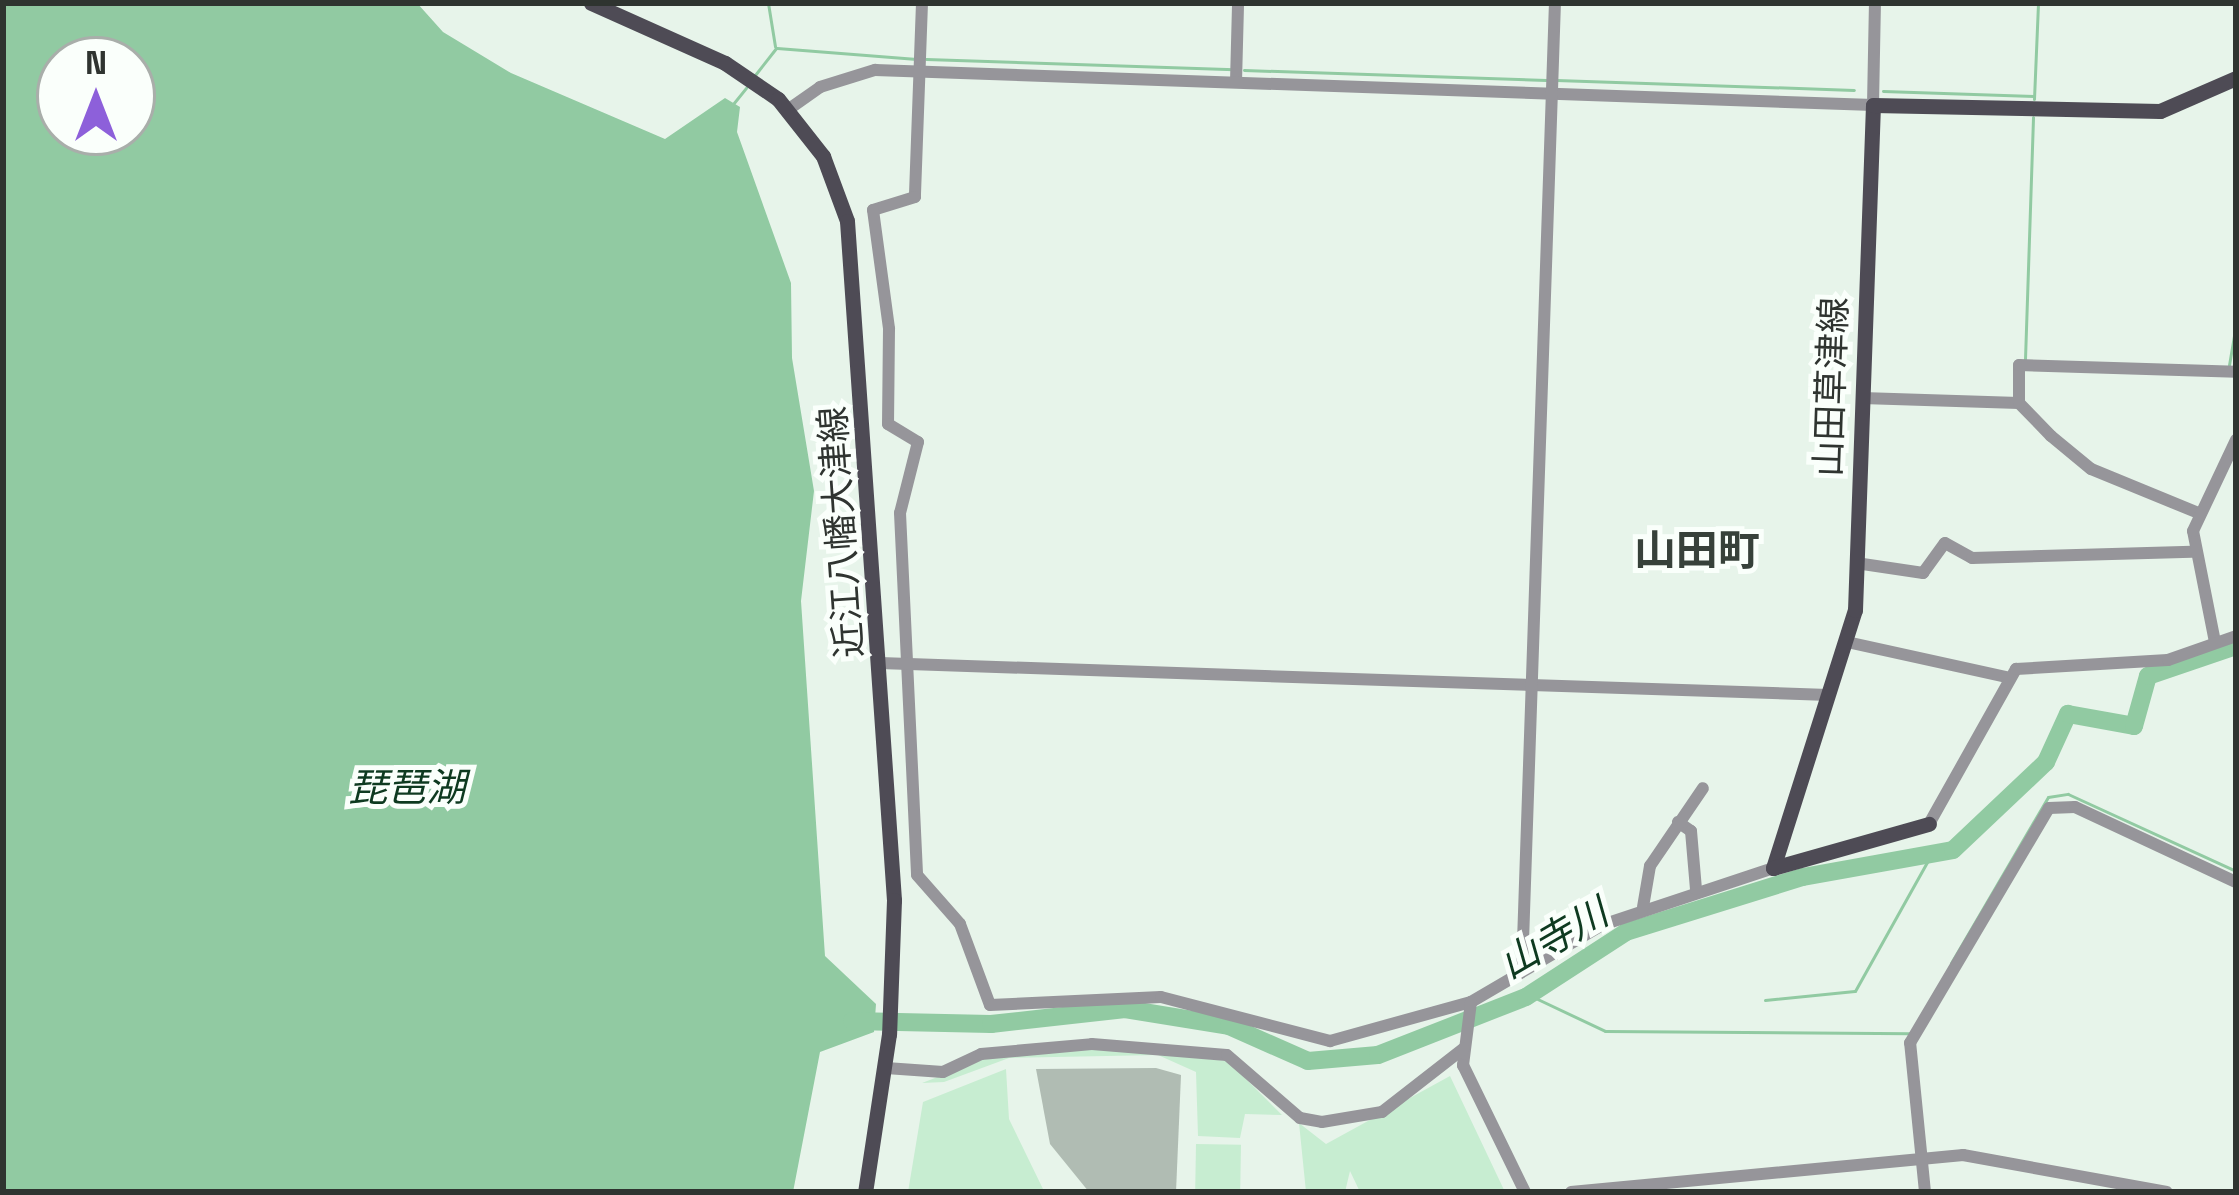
<!DOCTYPE html>
<html>
<head>
<meta charset="utf-8">
<style>
  body { margin:0 }
  #map { position:relative; width:2239px; height:1195px; overflow:hidden; background:#e7f4ea; font-family:"Space Grotesk","Noto Sans JP",sans-serif }
  div>[style] { position:absolute }
  [style*='--x'] { left:calc(var(--x)*1px); top:calc(var(--y)*1px); width:calc(var(--w)*1px); rotate:calc(var(--a)*1deg) }
  .green>* { inset:0; background:#c7edd1; transform-origin:0 0 }
  .water>* { inset:0; background:#91caa2 }
  .stream>* { height:3px; margin:-1.5px; padding:0 1.5px; transform-origin:1.5px; border-radius:1.5px; background:#91caa2 }
  .river>* { height:18px; margin:-9px; padding:0 9px; transform-origin:9px; border-radius:9px; background:#91caa2 }
  .building>* { inset:0; background:#b0bcb3 }
  .minor>* { height:12px; margin:-6px; padding:0 6px; transform-origin:6px; border-radius:6px; background:#96959a }
  .major>* { height:15px; margin:-7.5px; padding:0 7.5px; transform-origin:7.5px; border-radius:7.5px; background:#4e4b55 }
  span { translate:-50% -50%; white-space:nowrap; text-align:center; line-height:1.15; -webkit-text-stroke:10px #fafffb; paint-order:stroke }
  .street-label { font-size:36px; color:#2f3430 }
  .water-label { font-size:39px; color:#0e3a20; font-style:italic }
  .quarter-label { font-size:42px; color:#37413a; font-weight:700 }
  .frame { position:absolute; inset:0; border:6px solid #2f3430; pointer-events:none }
  .north { position:absolute; left:36px; top:36px; width:120px; height:120px; box-sizing:border-box; background:#fafffb; border:3px solid #a9aeaa; border-radius:50%; rotate:0deg; font-size:33px; font-weight:700; line-height:48px; text-align:center; color:#2f3430 }
  .north::after { content:''; display:block; margin:auto; width:42px; height:54px; background:#8d60da; clip-path:polygon(50% 0,100% 100%,50% 72%,0 100%) }
</style>
</head>
<body>
<div id="map">
  <div class="green">
    <i style="clip-path:polygon(1078px 1050px,1124px 1050px,1228px 1061px,1282px 1115px,1245px 1114px,1240px 1138px,1198px 1136px,1196px 1072px,1158px 1055px,1009px 1058px,944px 1082px,922px 1083px,984px 1059px)"></i>
    <i style="clip-path:polygon(1006px 1069px,1009px 1119px,1043px 1189px,908px 1192px,923px 1102px)"></i>
    <i style="clip-path:polygon(1450px 1076px,1505px 1192px,1360px 1192px,1350px 1171px,1345px 1192px,1306px 1192px,1299px 1123px,1326px 1144px)"></i>
    <i style="left:1196px;top:1144px;width:45px;height:48px;rotate:1deg"></i>
  </div>
  <div class="water">
    <i style="clip-path:polygon(evenodd,3px 3px,417px 3px,443px 32px,511px 73px,665px 139px,725px 98px,740px 107px,737px 132px,791px 283px,792px 358px,814px 491px,801px 601px,825px 956px,876px 1004px,874px 1032px,820px 1052px,793px 1192px,3px 1192px,3px 3px,60px 60px,132px 60px,132px 132px,60px 132px,60px 60px)"></i>
  </div>
  <div class="stream">
    <i style="--x:768;--y:3;--w:44;--a:80.8"></i>
    <i style="--x:777;--y:48;--w:140;--a:4.5"></i>
    <i style="--x:926;--y:59;--w:308;--a:1.9"></i>
    <i style="--x:1244;--y:70;--w:302;--a:1.9"></i>
    <i style="--x:755;--y:75;--w:34;--a:-52"></i>
    <i style="--x:1556;--y:80;--w:298;--a:1.9"></i>
    <i style="--x:1883;--y:91;--w:151;--a:1.9"></i>
    <i style="--x:2034;--y:99;--w:96;--a:-87.6"></i>
    <i style="--x:733;--y:104;--w:21;--a:-51"></i>
    <i style="--x:2025;--y:359;--w:242;--a:-88.1"></i>
    <i style="--x:2229;--y:365;--w:42;--a:-80.3"></i>
    <i style="--x:1951;--y:963;--w:192;--a:-59.7"></i>
    <i style="--x:2048;--y:797;--w:20;--a:-9"></i>
    <i style="--x:2068;--y:794;--w:185;--a:24.6"></i>
    <i style="--x:1529;--y:995;--w:84;--a:25.3"></i>
    <i style="--x:1605;--y:1031;--w:305;--a:0.4"></i>
    <i style="--x:1765;--y:1000;--w:90;--a:-5.7"></i>
    <i style="--x:1855;--y:991;--w:156;--a:-60.8"></i>
  </div>
  <div class="river">
    <i style="--x:852;--y:1021;--w:139;--a:1.2"></i>
    <i style="--x:991;--y:1024;--w:135;--a:-6.4"></i>
    <i style="--x:1125;--y:1009;--w:105;--a:9.3"></i>
    <i style="--x:1229;--y:1026;--w:86;--a:23.9"></i>
    <i style="--x:1308;--y:1061;--w:70;--a:-4.9"></i>
    <i style="--x:1378;--y:1055;--w:159;--a:-21.4"></i>
    <i style="--x:1526;--y:997;--w:119;--a:-33"></i>
    <i style="--x:1626;--y:932;--w:185;--a:-17.3"></i>
    <i style="--x:1803;--y:877;--w:152;--a:-10.2"></i>
    <i style="--x:1953;--y:850;--w:128;--a:-43.4"></i>
    <i style="--x:2046;--y:762;--w:53;--a:-65.4"></i>
    <i style="--x:2068;--y:714;--w:67;--a:10.3"></i>
    <i style="--x:2134;--y:726;--w:52;--a:-74.4"></i>
    <i style="--x:2148;--y:676;--w:93;--a:-18.8"></i>
  </div>
  <div class="building">
    <i style="clip-path:polygon(1156px 1068px,1181px 1075px,1176px 1192px,1089px 1192px,1050px 1144px,1036px 1069px)"></i>
  </div>
  <div class="minor">
    <i style="--x:922;--y:3;--w:194;--a:92.1"></i>
    <i style="--x:915;--y:197;--w:44;--a:162.8"></i>
    <i style="--x:873;--y:210;--w:120;--a:82.3"></i>
    <i style="--x:889;--y:329;--w:95;--a:90.6"></i>
    <i style="--x:888;--y:424;--w:35;--a:31"></i>
    <i style="--x:918;--y:442;--w:73;--a:104.2"></i>
    <i style="--x:900;--y:513;--w:362;--a:87.3"></i>
    <i style="--x:917;--y:875;--w:65;--a:48.7"></i>
    <i style="--x:960;--y:924;--w:86;--a:69.7"></i>
    <i style="--x:990;--y:1005;--w:171;--a:-2.7"></i>
    <i style="--x:1161;--y:997;--w:175;--a:14.6"></i>
    <i style="--x:1330;--y:1041;--w:146;--a:-15.5"></i>
    <i style="--x:1471;--y:1002;--w:152;--a:-30.4"></i>
    <i style="--x:1602;--y:925;--w:180;--a:-18.4"></i>
    <i style="--x:1236;--y:82;--w:79;--a:-88.5"></i>
    <i style="--x:789;--y:109;--w:38;--a:-35"></i>
    <i style="--x:820;--y:87;--w:58;--a:-17.2"></i>
    <i style="--x:875;--y:70;--w:999;--a:2.01"></i>
    <i style="--x:1873;--y:105;--w:102;--a:-88.9"></i>
    <i style="--x:1862;--y:398;--w:157;--a:1.8"></i>
    <i style="--x:2196;--y:512;--w:113;--a:-157.7"></i>
    <i style="--x:2091;--y:469;--w:52;--a:-140.5"></i>
    <i style="--x:2051;--y:436;--w:46;--a:-134.1"></i>
    <i style="--x:2019;--y:403;--w:38;--a:-90"></i>
    <i style="--x:2019;--y:365;--w:217;--a:1.8"></i>
    <i style="--x:1856;--y:563;--w:68;--a:8.5"></i>
    <i style="--x:1923;--y:573;--w:37;--a:-54"></i>
    <i style="--x:1945;--y:543;--w:31;--a:29"></i>
    <i style="--x:1972;--y:558;--w:220;--a:-1.6"></i>
    <i style="--x:1847;--y:642;--w:163;--a:12.4"></i>
    <i style="--x:2215;--y:642;--w:113;--a:-101.2"></i>
    <i style="--x:2193;--y:531;--w:101;--a:-64.7"></i>
    <i style="--x:880;--y:663;--w:949;--a:1.93"></i>
    <i style="--x:1678;--y:822;--w:16;--a:35"></i>
    <i style="--x:1691;--y:831;--w:58;--a:85.1"></i>
    <i style="--x:1929;--y:824;--w:178;--a:-60.7"></i>
    <i style="--x:2016;--y:669;--w:152;--a:-3.4"></i>
    <i style="--x:2168;--y:660;--w:72;--a:-19.4"></i>
    <i style="--x:1643;--y:907;--w:42;--a:-80.3"></i>
    <i style="--x:1650;--y:866;--w:94;--a:-55.8"></i>
    <i style="--x:1522;--y:971;--w:969;--a:-88.05"></i>
    <i style="--x:1471;--y:1002;--w:64;--a:97.2"></i>
    <i style="--x:1463;--y:1065;--w:141;--a:64"></i>
    <i style="--x:886;--y:1068;--w:57;--a:4"></i>
    <i style="--x:943;--y:1072;--w:42;--a:-25.3"></i>
    <i style="--x:981;--y:1054;--w:111;--a:-5.1"></i>
    <i style="--x:1092;--y:1044;--w:135;--a:4.7"></i>
    <i style="--x:1227;--y:1055;--w:96;--a:40.8"></i>
    <i style="--x:1300;--y:1118;--w:22;--a:10"></i>
    <i style="--x:1322;--y:1122;--w:61;--a:-9.5"></i>
    <i style="--x:1382;--y:1112;--w:103;--a:-37.9"></i>
    <i style="--x:1571;--y:1192;--w:394;--a:-5.4"></i>
    <i style="--x:1963;--y:1155;--w:207;--a:10.3"></i>
    <i style="--x:1925;--y:1192;--w:150;--a:-95.7"></i>
    <i style="--x:1910;--y:1043;--w:273;--a:-59.4"></i>
    <i style="--x:2049;--y:808;--w:26;--a:-2"></i>
    <i style="--x:2075;--y:807;--w:178;--a:25"></i>
  </div>
  <div class="major">
    <i style="--x:591;--y:3;--w:147;--a:24.1"></i>
    <i style="--x:725;--y:63;--w:64;--a:34.2"></i>
    <i style="--x:778;--y:99;--w:73;--a:51.7"></i>
    <i style="--x:823;--y:156;--w:69;--a:69.7"></i>
    <i style="--x:847;--y:221;--w:681;--a:86.04"></i>
    <i style="--x:894;--y:900;--w:134;--a:92.1"></i>
    <i style="--x:889;--y:1034;--w:160;--a:98.6"></i>
    <i style="--x:1773;--y:868;--w:271;--a:-72.4"></i>
    <i style="--x:1855;--y:610;--w:505;--a:-87.96"></i>
    <i style="--x:1873;--y:105;--w:287;--a:1.2"></i>
    <i style="--x:2160;--y:111;--w:83;--a:-23.5"></i>
    <i style="--x:1773;--y:868;--w:162;--a:-15.8"></i>
  </div>
  <div class="street-label">
    <span style="left:1832px;top:387px;rotate:-88deg">山田草津線</span>
    <span style="left:842px;top:532px;rotate:-94deg">近江八幡大津線</span>
  </div>
  <div class="water-label">
    <span style="left:407px;top:788px">琵琶湖</span>
    <span style="left:1554px;top:939px;rotate:-30deg">山寺川</span>
  </div>
  <div class="quarter-label">
    <span style="left:1697px;top:551px">山田町</span>
  </div>
  <div class="frame"></div>
  <div class="north">N</div>
</div>
</body>
</html>
